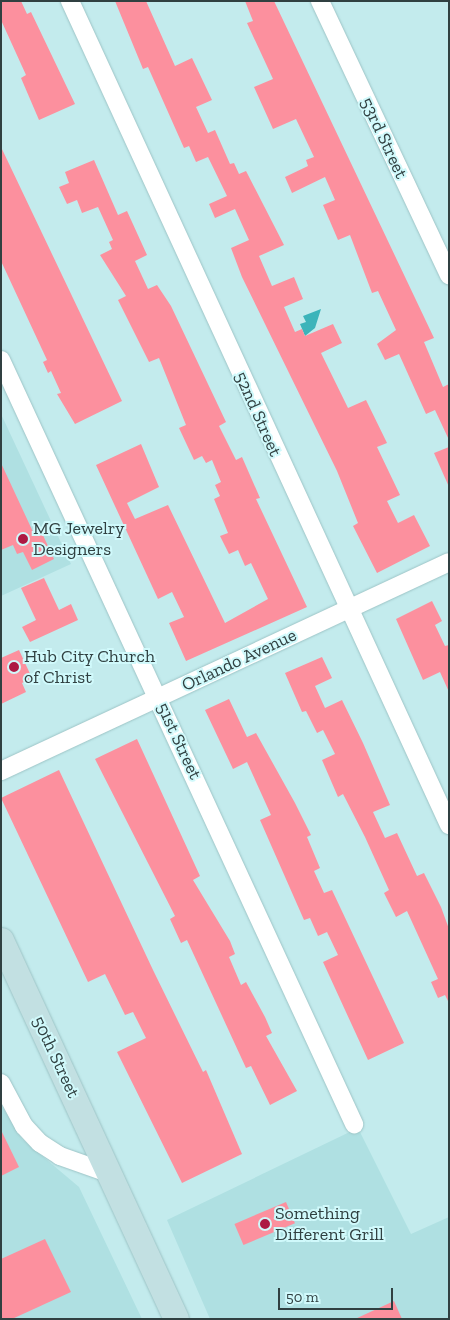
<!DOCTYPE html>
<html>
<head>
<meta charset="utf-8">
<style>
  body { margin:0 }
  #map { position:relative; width:450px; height:1320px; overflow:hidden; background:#c3ebed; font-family:"Zilla Slab",serif }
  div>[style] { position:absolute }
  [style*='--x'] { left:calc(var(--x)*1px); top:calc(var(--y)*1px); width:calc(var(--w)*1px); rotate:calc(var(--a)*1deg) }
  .built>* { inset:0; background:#afe0e2 }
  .water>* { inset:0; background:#3cb4ba }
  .building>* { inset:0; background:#fc909e; transform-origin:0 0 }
  .roads { filter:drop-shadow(0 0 1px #9dc4c6) drop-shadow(0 0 1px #9dc4c6) }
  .street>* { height:18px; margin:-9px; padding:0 9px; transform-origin:9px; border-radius:9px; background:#fff }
  .secondary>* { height:25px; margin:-12.5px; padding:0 12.5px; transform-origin:12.5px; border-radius:12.5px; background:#c2e0e2 }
  .dots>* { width:14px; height:14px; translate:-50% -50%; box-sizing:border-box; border:2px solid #d0f9fb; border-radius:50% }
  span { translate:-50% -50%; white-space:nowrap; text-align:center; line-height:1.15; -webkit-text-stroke:4px #d0f9fb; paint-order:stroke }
  .street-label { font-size:18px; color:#304041 }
  .poi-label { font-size:18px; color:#304041 }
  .left { translate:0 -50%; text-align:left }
  .frame { position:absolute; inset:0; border:2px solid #304041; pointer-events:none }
  .scale { position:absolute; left:278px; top:1288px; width:115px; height:22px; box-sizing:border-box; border:2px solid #304041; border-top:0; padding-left:6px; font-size:15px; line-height:18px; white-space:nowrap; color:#304041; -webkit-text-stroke:4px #d0f9fb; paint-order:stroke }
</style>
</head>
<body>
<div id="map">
  <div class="built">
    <i style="clip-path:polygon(1px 414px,71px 564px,1px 596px)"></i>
    <i style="clip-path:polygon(1px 1105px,22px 1139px,79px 1187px,142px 1319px,1px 1319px)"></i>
    <i style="clip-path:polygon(358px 1128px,411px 1234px,449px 1217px,449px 1319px,210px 1319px,167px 1220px)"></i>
  </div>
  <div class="water">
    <i style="clip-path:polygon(321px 309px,315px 328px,305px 336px,300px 324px,306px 322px,303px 316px)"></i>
  </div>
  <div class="building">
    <i style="clip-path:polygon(1px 1px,21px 1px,27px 14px,31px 12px,75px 104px,39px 120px,21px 78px,26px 75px,1px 20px)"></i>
    <i style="clip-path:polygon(115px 1px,146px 1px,175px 66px,192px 58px,212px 100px,196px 107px,208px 133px,215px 130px,230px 164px,234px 163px,239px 174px,246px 171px,284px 245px,259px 256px,272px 286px,294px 277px,303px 299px,284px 307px,295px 332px,302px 329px,305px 336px,333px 324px,342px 343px,321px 353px,348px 408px,366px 400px,387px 443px,377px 447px,400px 495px,387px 501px,398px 523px,414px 515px,430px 546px,377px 573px,353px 526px,358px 523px,337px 471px,242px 277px,231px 248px,249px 240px,235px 209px,215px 218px,209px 204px,227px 196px,208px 157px,196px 162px,189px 146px,184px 148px,148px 67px,143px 69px)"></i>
    <i style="clip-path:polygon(245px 1px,274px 1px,434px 338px,424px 342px,443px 387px,449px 384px,449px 440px,435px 410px,426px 414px,399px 354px,385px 360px,377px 344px,396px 330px,378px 291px,372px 293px,350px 235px,338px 240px,323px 205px,335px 200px,325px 177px,292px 193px,285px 177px,308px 166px,306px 160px,314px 157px,296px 119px,273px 129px,254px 87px,273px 79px,247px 23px,253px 21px)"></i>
    <i style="clip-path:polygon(1px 147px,122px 401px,75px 424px,57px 394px,61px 393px,51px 371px,48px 373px,43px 362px,47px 360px,1px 261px)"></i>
    <i style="clip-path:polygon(94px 160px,118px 215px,127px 211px,147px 255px,135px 261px,148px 289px,157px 285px,171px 306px,226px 422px,219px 426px,236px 460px,242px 457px,260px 498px,256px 499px,307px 607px,186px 661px,169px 623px,184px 617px,172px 592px,158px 599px,96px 465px,141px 444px,159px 487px,127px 503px,135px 519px,168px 505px,225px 623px,268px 599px,251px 563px,245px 566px,238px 550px,229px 554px,220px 536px,228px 533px,214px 499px,220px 496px,215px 485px,221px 482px,212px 460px,206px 463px,202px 456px,194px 460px,179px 428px,186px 425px,159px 358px,149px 362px,118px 300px,126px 296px,100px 255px,112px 249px,109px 242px,113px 240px,98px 207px,82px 213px,77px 200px,67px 204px,59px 187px,69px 183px,65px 172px)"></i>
    <i style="clip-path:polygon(449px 447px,449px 487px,434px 453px)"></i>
    <i style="clip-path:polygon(1px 463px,34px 534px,41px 531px,54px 559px,32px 570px,23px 552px,17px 554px,13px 545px,1px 550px)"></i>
    <i style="clip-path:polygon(44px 578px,59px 610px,71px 604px,78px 620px,30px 642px,22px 627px,36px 620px,21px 588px)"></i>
    <i style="clip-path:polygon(432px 601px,442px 621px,435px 625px,445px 646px,449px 645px,449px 692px,440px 672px,423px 680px,396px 619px)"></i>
    <i style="clip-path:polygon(19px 650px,32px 678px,22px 683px,26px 692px,1px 704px,1px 658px)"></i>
    <i style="clip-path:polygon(322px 657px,332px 678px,315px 686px,325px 708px,342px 700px,363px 743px,390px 805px,373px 812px,385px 838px,397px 833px,417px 876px,424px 873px,441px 907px,449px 929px,449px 1003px,445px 995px,438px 998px,431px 982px,438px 979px,407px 911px,396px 917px,384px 893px,389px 890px,365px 837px,343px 794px,338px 797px,322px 760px,335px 754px,323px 730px,317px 733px,306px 711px,302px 712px,285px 673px)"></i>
    <i style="clip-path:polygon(229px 699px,247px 737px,256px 733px,295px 803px,311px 835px,307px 837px,320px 868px,314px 871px,324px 893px,332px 890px,404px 1043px,368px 1060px,323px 962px,338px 955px,327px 932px,318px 936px,310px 918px,304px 920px,260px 820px,271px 815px,252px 773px,247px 762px,233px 769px,205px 710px)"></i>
    <i style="clip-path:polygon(137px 739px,200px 876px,193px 880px,230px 941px,235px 954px,229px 957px,241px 985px,246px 982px,265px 1017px,272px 1033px,266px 1036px,297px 1091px,270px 1105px,251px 1066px,246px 1068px,187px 940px,181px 943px,170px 919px,175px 916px,95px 759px)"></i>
    <i style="clip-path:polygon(59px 770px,153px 970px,203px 1072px,206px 1070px,242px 1154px,182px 1183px,117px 1052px,146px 1038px,133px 1012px,125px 1015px,105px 974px,88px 982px,1px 798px)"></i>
    <i style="clip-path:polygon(1px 1130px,19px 1167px,1px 1176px)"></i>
    <i style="left:286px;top:1202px;width:23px;height:56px;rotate:67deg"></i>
    <i style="clip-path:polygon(45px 1239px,71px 1292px,12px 1319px,1px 1319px,1px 1259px)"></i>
    <i style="clip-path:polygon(394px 1301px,402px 1319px,355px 1319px)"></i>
  </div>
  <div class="roads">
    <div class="street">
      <i style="--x:70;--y:1;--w:907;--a:65.3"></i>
      <i style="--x:320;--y:1;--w:303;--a:64.8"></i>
      <i style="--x:1;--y:360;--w:842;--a:65.2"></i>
      <i style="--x:1;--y:771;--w:494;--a:-25"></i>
      <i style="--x:1;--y:1083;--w:49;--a:61.9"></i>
      <i style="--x:24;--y:1126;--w:23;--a:47"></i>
      <i style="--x:40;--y:1143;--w:24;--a:33"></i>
      <i style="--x:60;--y:1156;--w:54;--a:19.4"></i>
    </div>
    <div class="secondary">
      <i style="--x:1;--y:940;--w:417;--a:65.2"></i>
    </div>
  </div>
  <div class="dots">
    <i style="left:23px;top:539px;background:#ad1943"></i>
    <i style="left:14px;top:667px;background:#ad1943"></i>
    <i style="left:265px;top:1224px;background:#ad1943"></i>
  </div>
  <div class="street-label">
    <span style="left:384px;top:138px;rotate:65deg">53rd Street</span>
    <span style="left:258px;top:414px;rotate:66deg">52nd Street</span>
    <span style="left:239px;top:660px;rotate:-25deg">Orlando Avenue</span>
    <span style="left:179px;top:741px;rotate:65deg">51st Street</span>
    <span style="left:56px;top:1057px;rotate:65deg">50th Street</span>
  </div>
  <div class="poi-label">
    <span class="left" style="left:33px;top:539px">MG Jewelry<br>Designers</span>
    <span class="left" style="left:24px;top:667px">Hub City Church<br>of Christ</span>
    <span class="left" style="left:275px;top:1224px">Something<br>Different Grill</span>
  </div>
  <div class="frame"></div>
  <div class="scale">50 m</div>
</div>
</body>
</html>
